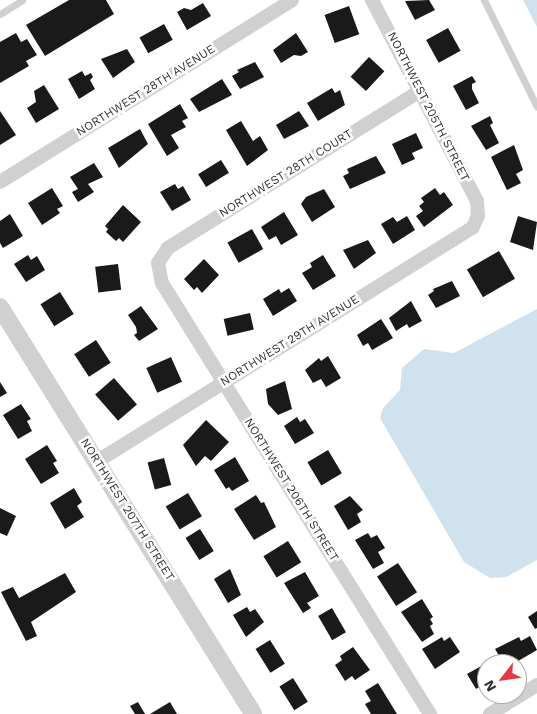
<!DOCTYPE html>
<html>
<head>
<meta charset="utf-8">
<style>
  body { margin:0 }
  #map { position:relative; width:537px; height:714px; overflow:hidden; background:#fff; font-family:"Work Sans",sans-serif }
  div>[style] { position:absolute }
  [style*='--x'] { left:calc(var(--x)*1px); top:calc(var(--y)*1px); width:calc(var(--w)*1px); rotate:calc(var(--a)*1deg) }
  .water>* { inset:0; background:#cfe2ee }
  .building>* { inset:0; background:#1a1a1a; transform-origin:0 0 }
  .service>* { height:7px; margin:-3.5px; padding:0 3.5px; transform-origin:3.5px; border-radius:3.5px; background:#d0d0d0 }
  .minor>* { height:14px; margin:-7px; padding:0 7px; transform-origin:7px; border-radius:7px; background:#d0d0d0 }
  .tertiary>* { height:18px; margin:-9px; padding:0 9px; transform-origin:9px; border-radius:9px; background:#d0d0d0 }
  span { translate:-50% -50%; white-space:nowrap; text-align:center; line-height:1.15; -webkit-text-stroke:5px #fff; paint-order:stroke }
  .street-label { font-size:12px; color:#333 }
  .north { position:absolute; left:477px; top:654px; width:50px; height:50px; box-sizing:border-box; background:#fff; border:1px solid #adadad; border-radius:50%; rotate:240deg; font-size:14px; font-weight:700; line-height:20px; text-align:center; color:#333 }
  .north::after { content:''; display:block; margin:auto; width:18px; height:22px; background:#e63946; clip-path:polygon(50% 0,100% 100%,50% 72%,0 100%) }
</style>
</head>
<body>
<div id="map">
  <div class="water">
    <i style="clip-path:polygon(523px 0,537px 0,537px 27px)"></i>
    <i style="clip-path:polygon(537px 309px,537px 560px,506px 577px,490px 578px,464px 562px,380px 418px,383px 408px,400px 390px,402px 368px,424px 349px,454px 353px)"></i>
  </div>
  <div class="building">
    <i style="clip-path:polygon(69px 0,106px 0,114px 14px,45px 56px,26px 25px)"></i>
    <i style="clip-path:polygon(429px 0,435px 10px,415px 20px,405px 1px)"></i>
    <i style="clip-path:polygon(203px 3px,211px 16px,187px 30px,177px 12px,184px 8px,191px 10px)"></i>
    <i style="left:349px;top:6px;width:30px;height:26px;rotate:70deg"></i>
    <i style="left:164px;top:24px;width:18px;height:28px;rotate:61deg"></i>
    <i style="left:448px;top:28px;width:26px;height:25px;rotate:61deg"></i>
    <i style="clip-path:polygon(16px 33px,21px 42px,27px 39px,37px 55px,26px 61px,29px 66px,0 83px,0 42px)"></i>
    <i style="clip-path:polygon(296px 33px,308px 52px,301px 56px,294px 55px,281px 63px,273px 50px)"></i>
    <i style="clip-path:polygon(127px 49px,135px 62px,113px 78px,101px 59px)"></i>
    <i style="left:369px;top:57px;width:21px;height:27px;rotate:43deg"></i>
    <i style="clip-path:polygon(255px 62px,264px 77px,240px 89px,232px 76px,239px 72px,237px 70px)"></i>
    <i style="clip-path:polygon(82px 71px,85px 76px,91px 73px,93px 77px,90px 80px,95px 89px,79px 99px,68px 79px)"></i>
    <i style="clip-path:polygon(472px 76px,476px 82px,472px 84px,472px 89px,479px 103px,466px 110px,453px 86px)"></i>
    <i style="clip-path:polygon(222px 79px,232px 95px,199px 112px,190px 99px)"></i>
    <i style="clip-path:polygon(44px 85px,59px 109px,36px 123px,27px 108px,36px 102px,34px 91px)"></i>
    <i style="clip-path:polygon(332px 88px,335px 93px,340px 90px,345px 105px,318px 121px,307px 103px)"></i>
    <i style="clip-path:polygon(180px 104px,188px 118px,182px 121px,186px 127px,171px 135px,179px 148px,167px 156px,148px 124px)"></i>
    <i style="clip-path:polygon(0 111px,16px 135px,0 145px)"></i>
    <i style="clip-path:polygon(299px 111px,309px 126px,284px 139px,276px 125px)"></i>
    <i style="clip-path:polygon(490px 116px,493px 123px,490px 125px,499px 143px,486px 150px,471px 126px)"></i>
    <i style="clip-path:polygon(241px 121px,253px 141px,260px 136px,268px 150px,247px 166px,226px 130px)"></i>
    <i style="clip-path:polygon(140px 129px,148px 144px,119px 168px,108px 148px)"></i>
    <i style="clip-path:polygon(416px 133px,423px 148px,412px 153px,415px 159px,402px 165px,392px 144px)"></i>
    <i style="clip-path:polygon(514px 145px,523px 170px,516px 174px,521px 183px,507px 190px,491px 157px)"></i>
    <i style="clip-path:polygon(376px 156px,386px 173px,350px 189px,343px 176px,349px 173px,347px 169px)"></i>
    <i style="left:221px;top:160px;width:15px;height:27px;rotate:58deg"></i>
    <i style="clip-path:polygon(94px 163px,103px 177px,88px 184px,94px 192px,78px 202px,72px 192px,78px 189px,70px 177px)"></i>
    <i style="clip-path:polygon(175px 184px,178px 189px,183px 186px,191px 200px,172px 211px,160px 192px)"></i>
    <i style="clip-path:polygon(52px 188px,63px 206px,57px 209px,60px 213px,42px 225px,28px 203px)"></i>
    <i style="clip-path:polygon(435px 188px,440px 195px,444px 192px,453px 205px,424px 227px,416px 216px,423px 211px,419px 206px,424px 202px,421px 198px)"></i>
    <i style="clip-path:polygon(324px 189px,335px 207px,312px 222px,301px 204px,306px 197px)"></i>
    <i style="clip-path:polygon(123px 205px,141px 222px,123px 242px,119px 238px,116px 241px,106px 232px,108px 229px,105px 226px)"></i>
    <i style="clip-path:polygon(284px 212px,298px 235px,281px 245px,276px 236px,269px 240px,261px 227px)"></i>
    <i style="clip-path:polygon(10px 214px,23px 236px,3px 248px,0 243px,0 221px)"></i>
    <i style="clip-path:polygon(407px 216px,415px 230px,393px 244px,381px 224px,393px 217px,397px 222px)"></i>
    <i style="clip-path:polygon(518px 216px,537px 222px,533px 250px,510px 242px)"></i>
    <i style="left:252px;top:229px;width:23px;height:28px;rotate:61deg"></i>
    <i style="clip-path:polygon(368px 240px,376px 253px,354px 269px,343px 250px)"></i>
    <i style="left:499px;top:251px;width:32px;height:37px;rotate:60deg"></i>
    <i style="clip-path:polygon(28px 255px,31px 260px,37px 256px,45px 270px,26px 282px,14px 264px)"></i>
    <i style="clip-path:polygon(323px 255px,336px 276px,313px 290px,302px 273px,312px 267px,310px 263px)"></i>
    <i style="clip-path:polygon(204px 259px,219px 275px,202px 293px,197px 287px,194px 290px,184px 279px)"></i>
    <i style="left:118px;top:264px;width:26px;height:23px;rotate:83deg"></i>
    <i style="clip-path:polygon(452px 281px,460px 296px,436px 308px,428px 295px,434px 291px,433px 289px)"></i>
    <i style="clip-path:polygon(289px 288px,297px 301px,273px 316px,263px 299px,279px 289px,281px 293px)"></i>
    <i style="left:60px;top:292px;width:26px;height:23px;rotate:58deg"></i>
    <i style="clip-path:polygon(411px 301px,422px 321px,409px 328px,407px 324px,396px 331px,389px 318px)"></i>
    <i style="clip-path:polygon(141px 306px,158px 329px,139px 341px,134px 335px,137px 333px,136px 327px,128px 315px)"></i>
    <i style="left:250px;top:313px;width:17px;height:27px;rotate:77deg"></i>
    <i style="clip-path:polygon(381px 319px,393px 338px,372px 350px,368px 343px,363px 346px,357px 335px)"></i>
    <i style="left:96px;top:340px;width:27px;height:26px;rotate:57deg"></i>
    <i style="clip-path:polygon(328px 356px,341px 378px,326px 387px,321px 379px,313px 383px,305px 370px,319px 358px,321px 361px)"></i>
    <i style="left:171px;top:357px;width:27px;height:27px;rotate:66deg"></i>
    <i style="left:114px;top:378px;width:35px;height:25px;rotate:49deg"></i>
    <i style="clip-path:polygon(285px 381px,292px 409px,278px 415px,268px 404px,266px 389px)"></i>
    <i style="clip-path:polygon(0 382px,7px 393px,0 397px)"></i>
    <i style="clip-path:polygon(21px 404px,31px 419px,27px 421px,32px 431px,18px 439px,3px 415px)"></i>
    <i style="clip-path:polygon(297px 417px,300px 422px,305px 419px,314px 433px,295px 444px,284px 426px)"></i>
    <i style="clip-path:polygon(206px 420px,229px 442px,211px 461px,205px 456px,196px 466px,183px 445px)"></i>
    <i style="clip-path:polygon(47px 445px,57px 461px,53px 463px,59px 473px,41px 484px,25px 459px)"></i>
    <i style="left:328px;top:450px;width:27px;height:24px;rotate:59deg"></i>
    <i style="clip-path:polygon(235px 457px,249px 481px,232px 491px,229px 487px,226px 489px,214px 470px)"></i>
    <i style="left:164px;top:458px;width:28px;height:17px;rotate:75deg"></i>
    <i style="clip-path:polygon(74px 488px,82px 502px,77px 506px,84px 517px,65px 529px,50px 503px)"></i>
    <i style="left:188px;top:493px;width:27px;height:26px;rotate:59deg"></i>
    <i style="clip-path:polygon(256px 495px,261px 503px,264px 502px,276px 527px,254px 540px,234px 509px)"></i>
    <i style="clip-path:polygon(350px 496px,363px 510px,357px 514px,361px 522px,348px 530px,334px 506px)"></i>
    <i style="clip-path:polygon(0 508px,16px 516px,7px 536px,0 533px)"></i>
    <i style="left:200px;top:529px;width:26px;height:17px;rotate:58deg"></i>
    <i style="clip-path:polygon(368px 533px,371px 538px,377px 535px,385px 548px,378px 552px,384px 563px,373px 569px,355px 540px)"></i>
    <i style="left:288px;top:541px;width:25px;height:29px;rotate:58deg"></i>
    <i style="left:398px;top:563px;width:35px;height:25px;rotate:57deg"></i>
    <i style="clip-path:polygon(230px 569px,241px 595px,228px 603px,214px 579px)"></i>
    <i style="clip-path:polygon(305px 572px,319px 596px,307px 603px,311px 608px,303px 613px,284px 583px)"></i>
    <i style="clip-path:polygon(65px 573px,76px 592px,31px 622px,37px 636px,26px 641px,1px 592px,13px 587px,19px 598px)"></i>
    <i style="clip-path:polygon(422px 599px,433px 617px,430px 619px,433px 624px,430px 626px,434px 634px,422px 642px,401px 612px)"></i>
    <i style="clip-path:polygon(247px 607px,250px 612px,255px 609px,264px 622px,246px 637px,233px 615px)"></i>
    <i style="left:332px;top:608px;width:28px;height:16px;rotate:60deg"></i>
    <i style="clip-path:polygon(537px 611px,537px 628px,535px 629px,528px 617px)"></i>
    <i style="clip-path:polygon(530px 636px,537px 650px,513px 664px,504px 664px,495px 649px,519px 637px,521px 641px)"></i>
    <i style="clip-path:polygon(442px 637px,444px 641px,450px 637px,460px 652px,435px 669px,422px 649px)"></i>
    <i style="left:270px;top:640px;width:28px;height:17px;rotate:58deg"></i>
    <i style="clip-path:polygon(353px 647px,370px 670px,355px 680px,352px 676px,345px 681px,335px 665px,342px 660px,340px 656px)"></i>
    <i style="clip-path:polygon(490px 661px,492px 664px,487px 664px,487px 682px,476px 689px,467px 674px)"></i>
    <i style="left:293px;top:678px;width:28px;height:16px;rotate:58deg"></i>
    <i style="clip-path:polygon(378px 683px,397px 714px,371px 714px,365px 704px,371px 701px,365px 691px)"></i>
    <i style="clip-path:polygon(138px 702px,145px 714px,135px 714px,130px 706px)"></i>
    <i style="clip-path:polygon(170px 702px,177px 714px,150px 714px)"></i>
  </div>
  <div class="service">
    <i style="--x:484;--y:0;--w:119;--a:63.6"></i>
    <i style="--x:0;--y:14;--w:26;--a:-32"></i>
  </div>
  <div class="minor">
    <i style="--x:420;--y:91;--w:297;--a:148.1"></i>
    <i style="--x:168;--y:248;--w:18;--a:124"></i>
    <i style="--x:158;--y:263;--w:20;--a:79"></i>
    <i style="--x:162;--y:283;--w:508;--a:58.13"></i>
    <i style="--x:0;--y:182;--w:344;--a:-31.9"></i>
    <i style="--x:96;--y:462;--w:444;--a:-31.9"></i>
    <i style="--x:473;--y:227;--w:12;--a:-66"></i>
    <i style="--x:478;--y:216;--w:15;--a:-94"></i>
    <i style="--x:477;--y:201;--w:227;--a:-117.6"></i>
    <i style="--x:490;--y:714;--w:55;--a:-31.7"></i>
  </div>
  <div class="tertiary">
    <i style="--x:0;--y:307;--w:479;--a:58.1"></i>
  </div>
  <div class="street-label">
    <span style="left:146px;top:91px;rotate:-32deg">NORTHWEST 28TH AVENUE</span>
    <span style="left:428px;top:107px;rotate:63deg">NORTHWEST 205TH STREET</span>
    <span style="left:286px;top:174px;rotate:-32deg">NORTHWEST 28TH COURT</span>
    <span style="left:290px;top:341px;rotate:-32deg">NORTHWEST 29TH AVENUE</span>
    <span style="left:291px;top:490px;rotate:58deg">NORTHWEST 206TH STREET</span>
    <span style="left:127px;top:510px;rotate:58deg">NORTHWEST 207TH STREET</span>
  </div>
  <div class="north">N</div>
</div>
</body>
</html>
